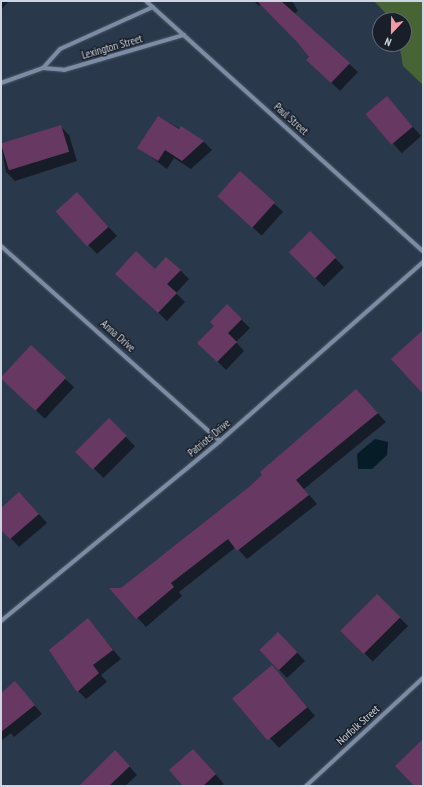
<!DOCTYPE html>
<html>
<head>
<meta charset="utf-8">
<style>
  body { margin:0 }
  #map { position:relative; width:424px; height:787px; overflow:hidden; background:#2a384c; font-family:"PT Sans Narrow",sans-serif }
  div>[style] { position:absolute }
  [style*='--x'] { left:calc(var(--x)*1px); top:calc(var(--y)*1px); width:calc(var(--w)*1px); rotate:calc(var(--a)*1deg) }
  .green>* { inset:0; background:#476434 }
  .water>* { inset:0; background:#061d27 }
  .shadow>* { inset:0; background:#0007; transform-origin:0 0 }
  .building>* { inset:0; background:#673962; transform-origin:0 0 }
  .roads { filter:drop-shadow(0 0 1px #4a5666) drop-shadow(0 0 1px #4a5666) }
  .minor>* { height:4px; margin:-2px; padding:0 2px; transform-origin:2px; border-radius:2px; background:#7c8ca4 }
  span { translate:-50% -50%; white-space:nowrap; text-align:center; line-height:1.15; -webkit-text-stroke:3px #191f28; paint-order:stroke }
  .street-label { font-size:11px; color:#ccd5e1 }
  .frame { position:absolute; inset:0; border:2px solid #ccd5e1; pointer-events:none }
  .north { position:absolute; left:372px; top:12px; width:40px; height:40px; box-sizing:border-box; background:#191f28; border:1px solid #616872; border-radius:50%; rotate:202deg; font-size:11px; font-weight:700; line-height:16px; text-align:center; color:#ccd5e1 }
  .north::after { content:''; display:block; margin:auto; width:14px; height:18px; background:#f49aa6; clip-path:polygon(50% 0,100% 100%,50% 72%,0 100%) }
</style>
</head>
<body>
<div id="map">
  <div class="green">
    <i style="clip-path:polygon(374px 1px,423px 1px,423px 85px,403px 66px,399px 44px,404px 44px,404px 20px,392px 20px)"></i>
  </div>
  <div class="water">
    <i style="clip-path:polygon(375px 439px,388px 442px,387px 455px,372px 469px,358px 469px,357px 454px)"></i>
  </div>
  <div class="shadow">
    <i style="clip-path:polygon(1px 1px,9px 1px,1px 10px)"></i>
    <i style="clip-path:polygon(254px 1px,292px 1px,298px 11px,294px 14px,358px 72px,340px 91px,316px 68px,299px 42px,261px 4px,259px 6px)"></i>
    <i style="left:387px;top:98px;width:51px;height:26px;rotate:48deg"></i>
    <i style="clip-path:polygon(159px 117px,204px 142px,212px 150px,191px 169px,174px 158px,167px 169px,139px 148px)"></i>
    <i style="clip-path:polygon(60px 126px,69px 135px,77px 161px,15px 181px,6px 172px,1px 145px)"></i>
    <i style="left:240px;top:173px;width:58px;height:32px;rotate:42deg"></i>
    <i style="clip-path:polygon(85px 202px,117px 236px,97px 254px,57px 212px)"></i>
    <i style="left:310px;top:232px;width:49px;height:28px;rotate:46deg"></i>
    <i style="clip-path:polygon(155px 270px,180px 270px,189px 279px,176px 293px,185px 302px,167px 321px,125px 282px)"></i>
    <i style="clip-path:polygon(227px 306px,250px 328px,236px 342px,244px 351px,226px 370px,199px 343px,216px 326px)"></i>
    <i style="left:31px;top:347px;width:59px;height:43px;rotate:43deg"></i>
    <i style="clip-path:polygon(356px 390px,386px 422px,304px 489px,317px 504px,247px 559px,236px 547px,179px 592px,182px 596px,146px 627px,111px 589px,121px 589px,250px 488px)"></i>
    <i style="left:109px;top:420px;width:37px;height:45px;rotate:45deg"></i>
    <i style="clip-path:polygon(28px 502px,47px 523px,19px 547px,1px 528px,1px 510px)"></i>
    <i style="left:377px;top:595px;width:44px;height:50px;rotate:45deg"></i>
    <i style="clip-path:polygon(88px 620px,121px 659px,101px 675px,107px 682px,86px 699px,78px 691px)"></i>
    <i style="clip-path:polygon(287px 642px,305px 661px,287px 678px,260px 650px)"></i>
    <i style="clip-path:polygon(280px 675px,315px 716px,279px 748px,235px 700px)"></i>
    <i style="clip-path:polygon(15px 683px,42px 714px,14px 737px,11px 733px,1px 741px,1px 694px)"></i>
    <i style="clip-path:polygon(123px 759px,137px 775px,125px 786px,85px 786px)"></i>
    <i style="clip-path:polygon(202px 759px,224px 784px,221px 786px,185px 786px)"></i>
  </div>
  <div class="building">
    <i style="clip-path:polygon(281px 1px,350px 63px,331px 83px,306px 60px,309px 57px,298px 43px,258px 2px)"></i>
    <i style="left:387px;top:96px;width:40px;height:28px;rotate:50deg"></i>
    <i style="clip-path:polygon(158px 116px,179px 129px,181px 126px,204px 141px,182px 161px,165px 150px,158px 161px,137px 148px)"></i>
    <i style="left:61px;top:125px;width:28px;height:63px;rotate:73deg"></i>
    <i style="left:240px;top:171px;width:47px;height:34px;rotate:42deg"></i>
    <i style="left:77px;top:192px;width:47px;height:29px;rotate:48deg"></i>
    <i style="left:310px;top:231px;width:37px;height:30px;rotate:45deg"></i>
    <i style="clip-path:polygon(136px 251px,155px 269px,166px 257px,181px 270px,167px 284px,177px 293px,158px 313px,115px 274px)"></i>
    <i style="clip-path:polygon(227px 304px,242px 319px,228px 333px,237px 342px,217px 362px,197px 343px,214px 326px,210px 322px)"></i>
    <i style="clip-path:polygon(423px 330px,423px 394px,391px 359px)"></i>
    <i style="left:31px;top:345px;width:48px;height:45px;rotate:43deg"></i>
    <i style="clip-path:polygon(356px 389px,378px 413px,296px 480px,309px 495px,237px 551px,228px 539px,171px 583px,174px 587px,136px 619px,109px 588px,121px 588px,249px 487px,262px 475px,260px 472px)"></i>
    <i style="left:109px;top:418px;width:25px;height:48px;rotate:45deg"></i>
    <i style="clip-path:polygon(19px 492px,39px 514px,10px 539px,1px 530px,1px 508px)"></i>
    <i style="left:377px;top:594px;width:33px;height:52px;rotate:45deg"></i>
    <i style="clip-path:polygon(88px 618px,113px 650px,93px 665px,99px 673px,77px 692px,49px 650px)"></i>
    <i style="left:278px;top:632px;width:28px;height:26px;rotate:46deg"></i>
    <i style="left:272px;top:665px;width:55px;height:52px;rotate:50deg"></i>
    <i style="clip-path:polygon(15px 681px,35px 705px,1px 732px,1px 693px)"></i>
    <i style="clip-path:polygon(423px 739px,423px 786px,414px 786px,395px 766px)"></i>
    <i style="clip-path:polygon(193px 749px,216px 774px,203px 786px,183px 786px,169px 770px)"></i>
    <i style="clip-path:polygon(115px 750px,130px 766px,109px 786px,79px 786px)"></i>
  </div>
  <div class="roads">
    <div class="minor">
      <i style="--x:146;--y:1;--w:373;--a:42.1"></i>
      <i style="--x:43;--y:68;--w:25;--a:-48"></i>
      <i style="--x:60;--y:49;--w:102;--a:-24.3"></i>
      <i style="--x:1;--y:83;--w:45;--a:-19.7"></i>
      <i style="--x:43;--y:68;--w:21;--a:5"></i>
      <i style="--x:64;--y:70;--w:125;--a:-16.3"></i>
      <i style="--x:1;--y:246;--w:293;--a:41.7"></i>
      <i style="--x:1;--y:621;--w:283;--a:-39.4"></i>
      <i style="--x:220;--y:441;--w:271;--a:-41.4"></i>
      <i style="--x:306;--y:786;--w:159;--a:-42.7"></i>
    </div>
  </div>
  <div class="street-label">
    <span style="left:112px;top:47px;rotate:-16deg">Lexington Street</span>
    <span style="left:291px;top:119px;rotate:42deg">Paul Street</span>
    <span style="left:118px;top:336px;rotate:42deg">Anna Drive</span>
    <span style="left:209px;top:438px;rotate:-40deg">Patriots Drive</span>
    <span style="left:358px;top:725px;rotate:-42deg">Norfolk Street</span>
  </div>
  <div class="frame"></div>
  <div class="north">N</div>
</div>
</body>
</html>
